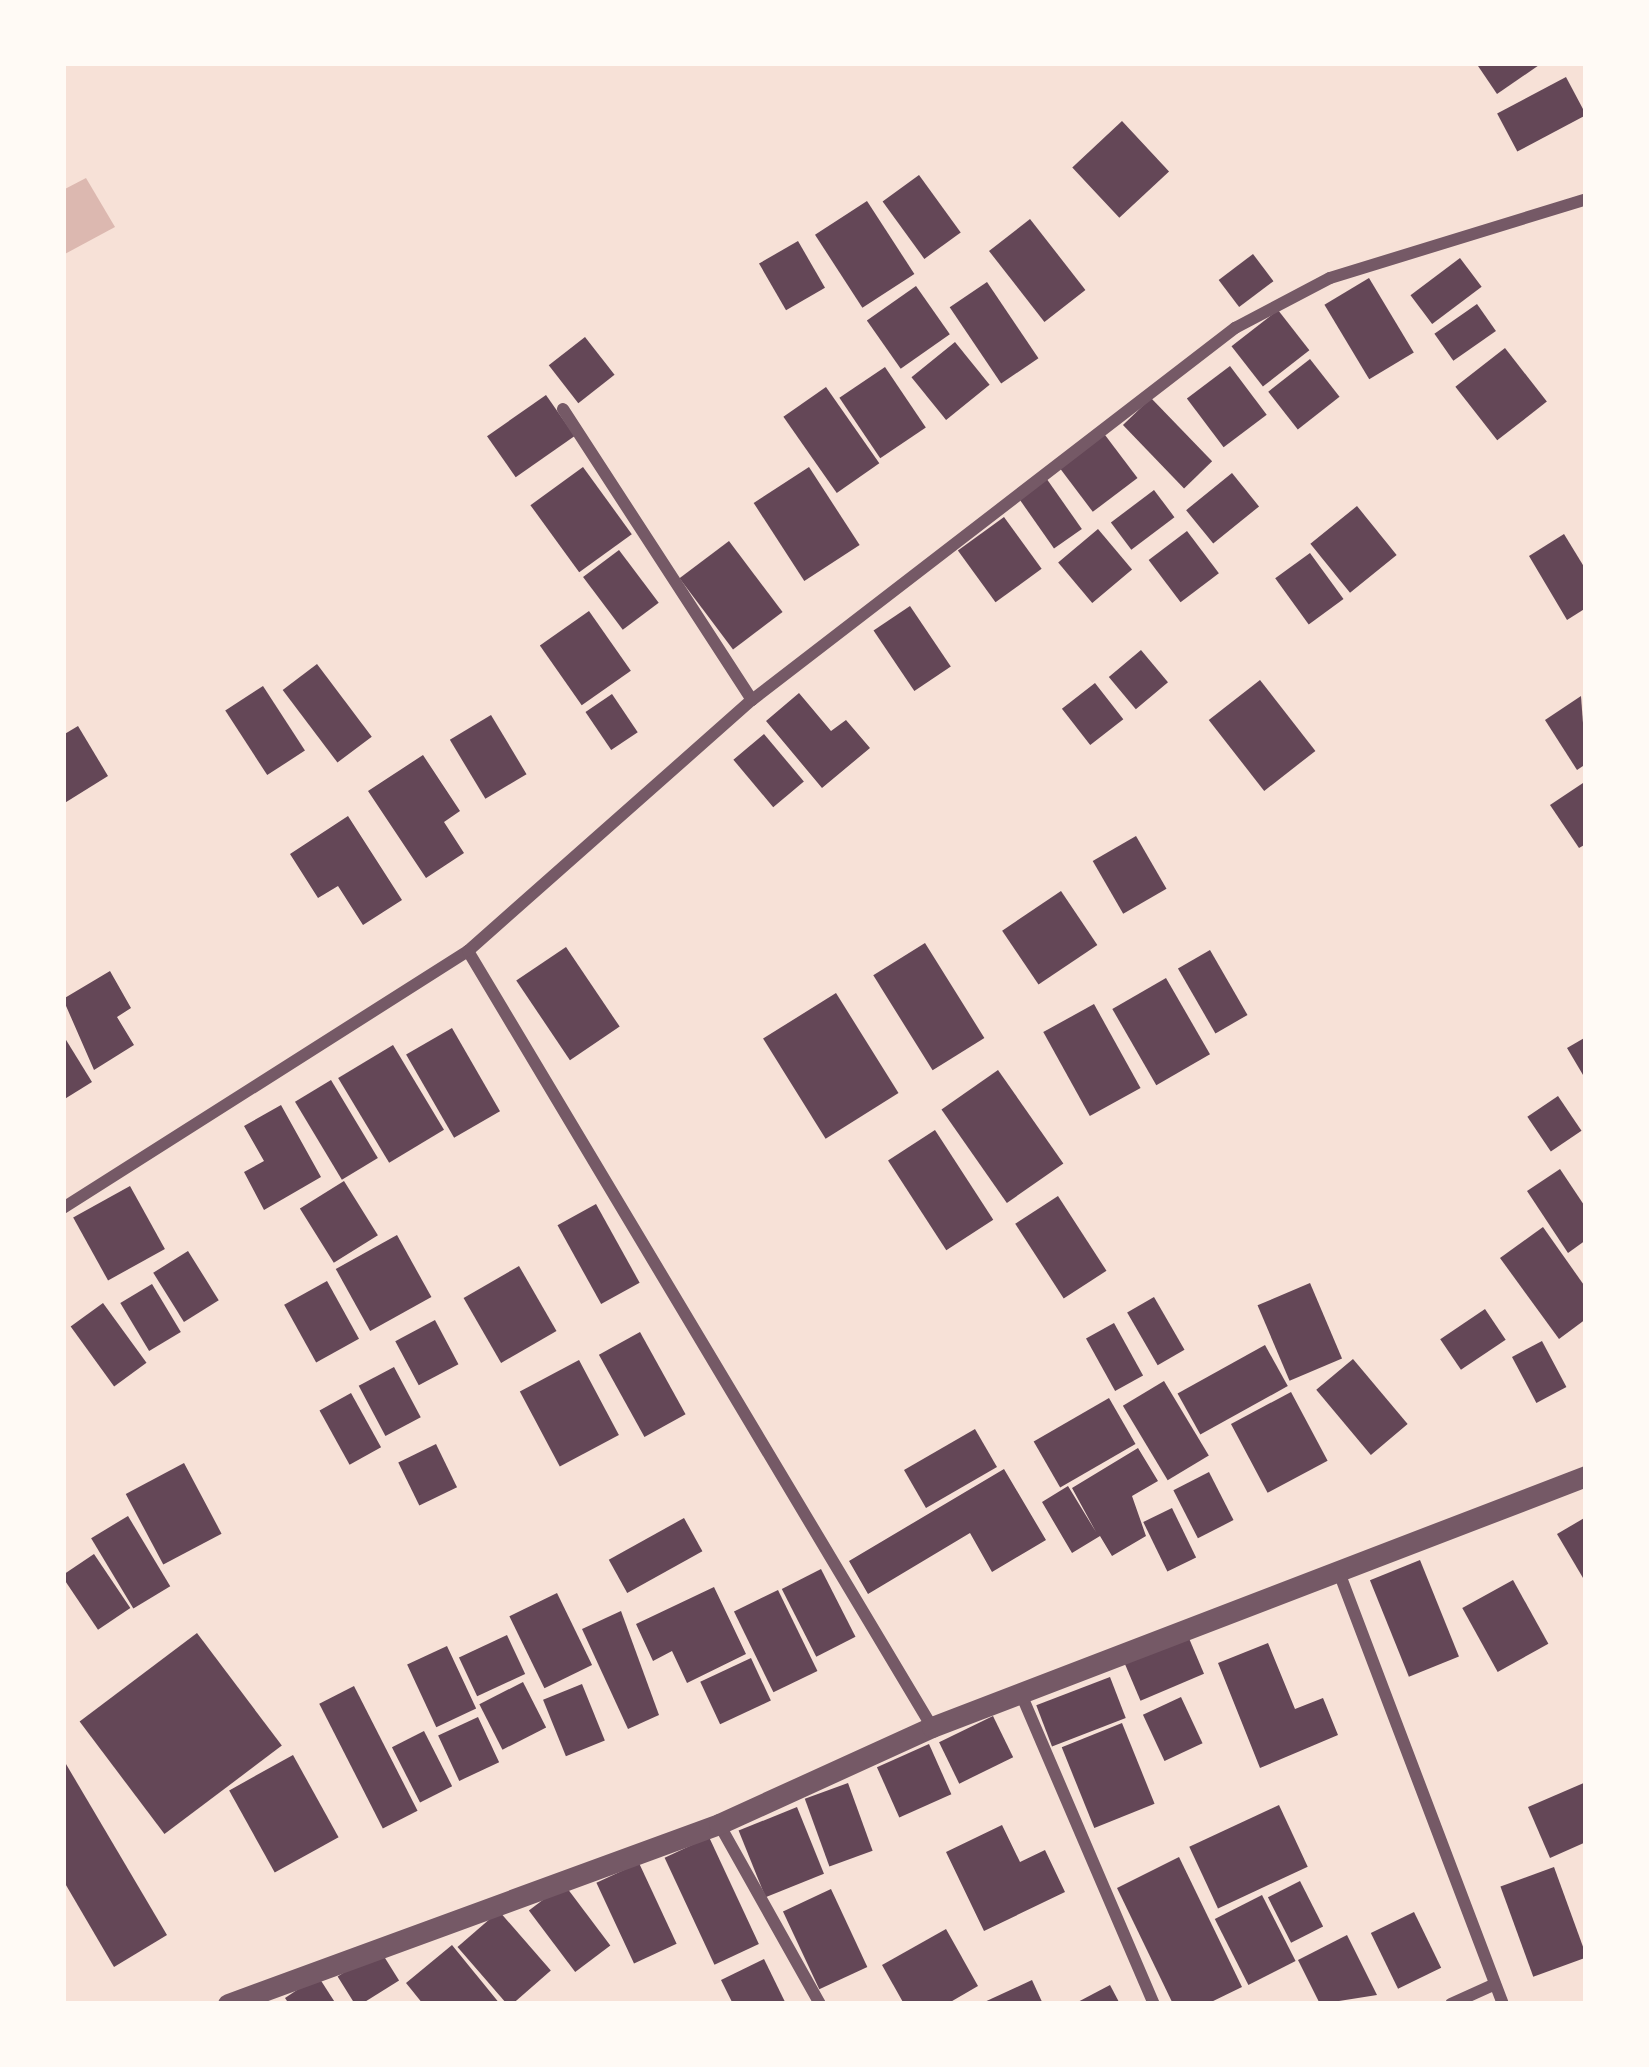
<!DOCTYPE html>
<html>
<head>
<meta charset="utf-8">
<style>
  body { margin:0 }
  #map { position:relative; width:1649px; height:2067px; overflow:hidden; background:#f7e1d7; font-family:Barlow,sans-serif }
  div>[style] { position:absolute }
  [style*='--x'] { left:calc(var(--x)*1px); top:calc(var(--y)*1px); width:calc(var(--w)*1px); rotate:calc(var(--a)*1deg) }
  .water>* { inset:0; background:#dcb8b0 }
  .building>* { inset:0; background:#644757; transform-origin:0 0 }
  .minor>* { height:12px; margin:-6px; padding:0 6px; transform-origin:6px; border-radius:6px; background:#755966 }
  .tertiary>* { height:21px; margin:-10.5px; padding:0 10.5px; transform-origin:10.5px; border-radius:10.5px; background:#755966 }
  span { translate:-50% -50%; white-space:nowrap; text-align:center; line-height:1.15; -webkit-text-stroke:9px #fffaf5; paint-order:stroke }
  .frame { position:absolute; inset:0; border:66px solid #fffaf5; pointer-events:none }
</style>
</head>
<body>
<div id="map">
  <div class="water">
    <i style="clip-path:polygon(86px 178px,115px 227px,63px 255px,63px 190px)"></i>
  </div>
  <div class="building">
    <i style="clip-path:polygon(1476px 63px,1542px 63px,1497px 94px)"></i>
    <i style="left:1566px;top:77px;width:43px;height:78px;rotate:62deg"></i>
    <i style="left:1122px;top:121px;width:69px;height:68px;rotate:47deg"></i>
    <i style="left:919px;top:175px;width:71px;height:45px;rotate:54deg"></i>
    <i style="left:867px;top:201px;width:87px;height:62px;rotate:57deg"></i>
    <i style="left:1030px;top:219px;width:90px;height:52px;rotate:52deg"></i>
    <i style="left:798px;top:241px;width:54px;height:45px;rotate:60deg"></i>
    <i style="left:1253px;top:254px;width:34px;height:43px;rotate:53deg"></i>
    <i style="left:1460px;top:258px;width:36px;height:62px;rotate:53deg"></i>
    <i style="left:1369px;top:278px;width:87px;height:52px;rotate:59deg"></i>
    <i style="left:987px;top:282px;width:92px;height:45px;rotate:56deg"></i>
    <i style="left:916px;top:286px;width:59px;height:60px;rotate:55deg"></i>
    <i style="left:1477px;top:304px;width:33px;height:52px;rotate:55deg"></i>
    <i style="left:1278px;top:310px;width:51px;height:59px;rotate:52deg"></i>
    <i style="left:585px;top:337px;width:48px;height:46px;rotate:52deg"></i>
    <i style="left:955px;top:342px;width:55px;height:56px;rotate:51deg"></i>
    <i style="left:1505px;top:348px;width:68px;height:63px;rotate:52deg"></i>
    <i style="left:1310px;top:359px;width:48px;height:53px;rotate:52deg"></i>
    <i style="left:1230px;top:366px;width:61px;height:54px;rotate:53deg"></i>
    <i style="left:885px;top:367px;width:73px;height:55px;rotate:56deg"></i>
    <i style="left:826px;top:387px;width:93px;height:52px;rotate:55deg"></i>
    <i style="left:546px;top:395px;width:50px;height:72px;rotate:55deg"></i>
    <i style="left:1151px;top:398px;width:88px;height:39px;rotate:46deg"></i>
    <i style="left:1102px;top:431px;width:59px;height:56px;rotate:53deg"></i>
    <i style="left:583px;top:467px;width:83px;height:65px;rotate:54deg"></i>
    <i style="left:809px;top:467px;width:93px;height:66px;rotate:57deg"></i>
    <i style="left:1232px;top:473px;width:43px;height:59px;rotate:51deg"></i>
    <i style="left:1044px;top:475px;width:66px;height:34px;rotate:55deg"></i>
    <i style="left:1154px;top:490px;width:34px;height:54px;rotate:53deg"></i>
    <i style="left:1357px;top:506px;width:63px;height:60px;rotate:51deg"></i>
    <i style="left:1004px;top:517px;width:64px;height:57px;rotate:54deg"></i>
    <i style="left:1098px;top:529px;width:53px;height:52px;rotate:50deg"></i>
    <i style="left:1187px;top:531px;width:53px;height:48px;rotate:53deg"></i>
    <i style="clip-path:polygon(1564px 534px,1586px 570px,1586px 608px,1567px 620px,1529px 556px)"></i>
    <i style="left:729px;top:541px;width:89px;height:62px;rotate:53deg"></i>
    <i style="left:619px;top:550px;width:66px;height:45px;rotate:53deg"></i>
    <i style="left:1310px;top:553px;width:57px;height:43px;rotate:54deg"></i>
    <i style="left:910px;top:606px;width:73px;height:44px;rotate:56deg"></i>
    <i style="left:589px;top:611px;width:73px;height:60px;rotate:55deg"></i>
    <i style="left:1141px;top:650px;width:42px;height:42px;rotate:50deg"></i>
    <i style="left:317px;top:664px;width:91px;height:43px;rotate:53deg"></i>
    <i style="left:1260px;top:680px;width:90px;height:65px;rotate:52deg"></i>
    <i style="left:1095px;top:683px;width:46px;height:42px;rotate:52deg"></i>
    <i style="left:263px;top:686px;width:77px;height:45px;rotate:57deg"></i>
    <i style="clip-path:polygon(799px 693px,831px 731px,846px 720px,870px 748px,822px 788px,766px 721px)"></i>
    <i style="left:612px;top:694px;width:46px;height:32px;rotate:56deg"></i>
    <i style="clip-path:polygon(1581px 696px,1586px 764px,1577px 770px,1545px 720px)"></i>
    <i style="left:491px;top:715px;width:69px;height:48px;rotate:59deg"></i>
    <i style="clip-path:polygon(78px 726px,108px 776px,63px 804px,63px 735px)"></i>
    <i style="left:764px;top:734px;width:62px;height:40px;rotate:50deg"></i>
    <i style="clip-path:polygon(423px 755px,460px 811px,444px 822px,464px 853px,426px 878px,368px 791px)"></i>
    <i style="clip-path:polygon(1586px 781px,1586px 844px,1579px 848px,1550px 805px)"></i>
    <i style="clip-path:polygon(348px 816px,402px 900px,363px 925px,338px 886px,318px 898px,290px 854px)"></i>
    <i style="left:1136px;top:836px;width:61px;height:50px;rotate:60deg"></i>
    <i style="left:1061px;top:891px;width:65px;height:71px;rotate:56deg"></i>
    <i style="left:925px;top:943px;width:112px;height:61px;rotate:58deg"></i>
    <i style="left:566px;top:947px;width:96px;height:60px;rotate:56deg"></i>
    <i style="left:1210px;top:950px;width:75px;height:37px;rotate:60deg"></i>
    <i style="clip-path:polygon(110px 971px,131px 1008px,117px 1017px,134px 1045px,94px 1070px,63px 999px)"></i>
    <i style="left:1166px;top:978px;width:88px;height:62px;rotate:60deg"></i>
    <i style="left:836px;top:993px;width:118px;height:86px;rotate:58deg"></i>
    <i style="left:1094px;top:1004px;width:96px;height:58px;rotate:61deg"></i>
    <i style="left:452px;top:1028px;width:96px;height:53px;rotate:60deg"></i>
    <i style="clip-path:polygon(63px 1035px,92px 1082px,63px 1100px)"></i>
    <i style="clip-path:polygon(1586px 1037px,1586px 1080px,1567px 1048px)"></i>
    <i style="left:393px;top:1045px;width:99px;height:64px;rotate:59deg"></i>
    <i style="left:998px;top:1070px;width:114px;height:69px;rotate:55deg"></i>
    <i style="left:331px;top:1080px;width:91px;height:42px;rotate:59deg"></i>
    <i style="left:1558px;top:1096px;width:42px;height:37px;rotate:56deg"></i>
    <i style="clip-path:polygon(281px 1105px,321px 1177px,264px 1210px,244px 1172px,264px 1161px,244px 1126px)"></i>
    <i style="left:935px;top:1130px;width:107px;height:56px;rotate:57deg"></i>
    <i style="clip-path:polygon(1560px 1169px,1586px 1208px,1586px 1240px,1568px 1253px,1527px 1191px)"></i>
    <i style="left:344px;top:1181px;width:64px;height:52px;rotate:58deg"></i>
    <i style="left:130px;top:1186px;width:72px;height:65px;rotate:61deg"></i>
    <i style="left:1058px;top:1196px;width:89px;height:51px;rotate:57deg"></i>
    <i style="left:596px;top:1204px;width:90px;height:44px;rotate:61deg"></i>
    <i style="clip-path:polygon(1543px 1227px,1586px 1288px,1586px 1319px,1559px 1339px,1500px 1258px)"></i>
    <i style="left:397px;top:1235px;width:71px;height:70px;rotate:61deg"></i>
    <i style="left:188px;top:1251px;width:58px;height:41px;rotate:58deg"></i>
    <i style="left:519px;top:1266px;width:75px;height:64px;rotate:60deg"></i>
    <i style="left:327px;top:1281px;width:66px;height:49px;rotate:61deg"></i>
    <i style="left:1310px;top:1283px;width:82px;height:57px;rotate:67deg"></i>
    <i style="left:152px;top:1284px;width:56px;height:37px;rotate:59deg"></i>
    <i style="left:1154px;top:1297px;width:61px;height:31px;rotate:60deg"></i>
    <i style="left:103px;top:1303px;width:74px;height:40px;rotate:54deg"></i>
    <i style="left:1485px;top:1309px;width:37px;height:54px;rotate:56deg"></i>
    <i style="left:435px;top:1320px;width:50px;height:45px;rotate:62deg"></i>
    <i style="left:1114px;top:1323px;width:60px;height:32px;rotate:61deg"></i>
    <i style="left:640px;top:1332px;width:94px;height:47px;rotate:61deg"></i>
    <i style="left:1542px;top:1341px;width:52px;height:34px;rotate:62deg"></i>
    <i style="left:1265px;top:1345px;width:47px;height:100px;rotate:61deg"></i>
    <i style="left:1353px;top:1359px;width:85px;height:48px;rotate:50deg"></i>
    <i style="left:579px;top:1360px;width:85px;height:67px;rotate:62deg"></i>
    <i style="left:394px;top:1367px;width:57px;height:40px;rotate:62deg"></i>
    <i style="left:1164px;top:1381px;width:87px;height:48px;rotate:59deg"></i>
    <i style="left:1291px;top:1392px;width:78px;height:68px;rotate:62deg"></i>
    <i style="left:351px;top:1393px;width:62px;height:36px;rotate:61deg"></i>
    <i style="left:1109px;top:1398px;width:53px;height:87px;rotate:60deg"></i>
    <i style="left:975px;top:1429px;width:44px;height:82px;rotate:60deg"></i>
    <i style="left:436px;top:1444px;width:48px;height:42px;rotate:64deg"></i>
    <i style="clip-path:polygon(1138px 1448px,1158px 1481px,1132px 1496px,1146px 1536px,1112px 1556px,1100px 1536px,1072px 1553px,1042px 1502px,1068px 1486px,1096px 1532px,1072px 1488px)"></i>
    <i style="left:184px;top:1463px;width:80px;height:66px;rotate:62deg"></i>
    <i style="clip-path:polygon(1004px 1469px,1046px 1540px,992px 1572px,970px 1533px,868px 1594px,849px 1561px)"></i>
    <i style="left:1209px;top:1472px;width:54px;height:40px;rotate:63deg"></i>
    <i style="left:1172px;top:1508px;width:55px;height:32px;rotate:64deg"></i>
    <i style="left:128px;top:1516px;width:82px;height:43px;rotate:59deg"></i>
    <i style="clip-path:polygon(1586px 1517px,1586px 1583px,1557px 1534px)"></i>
    <i style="left:684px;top:1518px;width:38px;height:86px;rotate:61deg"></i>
    <i style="left:94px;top:1554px;width:65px;height:39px;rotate:56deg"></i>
    <i style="left:1420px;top:1560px;width:104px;height:54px;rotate:68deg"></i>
    <i style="left:821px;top:1569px;width:76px;height:44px;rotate:63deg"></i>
    <i style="left:1513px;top:1580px;width:73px;height:58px;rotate:61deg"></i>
    <i style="clip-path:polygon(714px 1587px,746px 1654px,687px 1683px,672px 1651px,653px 1661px,636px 1624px)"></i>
    <i style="left:778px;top:1590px;width:90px;height:49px;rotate:64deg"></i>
    <i style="left:557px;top:1593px;width:80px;height:53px;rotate:64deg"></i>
    <i style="clip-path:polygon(621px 1611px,659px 1715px,628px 1729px,582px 1629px)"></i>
    <i style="left:197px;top:1633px;width:141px;height:147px;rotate:53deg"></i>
    <i style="left:507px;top:1635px;width:43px;height:53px;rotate:65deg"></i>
    <i style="left:1188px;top:1636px;width:41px;height:69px;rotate:67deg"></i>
    <i style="clip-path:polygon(1268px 1643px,1295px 1709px,1323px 1698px,1338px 1735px,1260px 1768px,1218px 1663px)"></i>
    <i style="left:447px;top:1646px;width:69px;height:44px;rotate:65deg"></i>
    <i style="left:751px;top:1658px;width:47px;height:56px;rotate:65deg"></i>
    <i style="left:1110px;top:1677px;width:44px;height:79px;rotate:69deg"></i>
    <i style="left:523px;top:1682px;width:51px;height:49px;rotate:63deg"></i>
    <i style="left:582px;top:1684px;width:61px;height:42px;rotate:68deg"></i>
    <i style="left:354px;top:1686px;width:140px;height:39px;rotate:63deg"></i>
    <i style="left:1181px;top:1697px;width:51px;height:42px;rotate:65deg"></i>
    <i style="left:993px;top:1716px;width:46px;height:60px;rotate:64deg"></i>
    <i style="left:478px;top:1717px;width:50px;height:44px;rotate:65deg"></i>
    <i style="left:1122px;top:1723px;width:87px;height:65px;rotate:68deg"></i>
    <i style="left:424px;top:1731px;width:62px;height:36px;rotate:63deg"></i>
    <i style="left:929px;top:1744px;width:55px;height:57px;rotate:66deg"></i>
    <i style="left:293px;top:1755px;width:94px;height:73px;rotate:61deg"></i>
    <i style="clip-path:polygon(63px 1759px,167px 1935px,114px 1967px,63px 1880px)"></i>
    <i style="clip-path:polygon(1586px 1782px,1586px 1842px,1550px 1858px,1528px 1807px)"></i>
    <i style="left:848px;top:1783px;width:72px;height:46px;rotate:70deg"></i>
    <i style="left:1279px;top:1805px;width:68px;height:99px;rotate:65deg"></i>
    <i style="left:797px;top:1807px;width:72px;height:63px;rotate:68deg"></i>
    <i style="clip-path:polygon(1002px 1825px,1020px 1862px,1045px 1850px,1065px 1892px,984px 1931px,946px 1852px)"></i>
    <i style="left:709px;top:1837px;width:118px;height:49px;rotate:65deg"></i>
    <i style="clip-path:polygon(1179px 1857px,1242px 1987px,1207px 2004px,1173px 2004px,1117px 1888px)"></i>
    <i style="left:639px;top:1863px;width:89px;height:47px;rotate:65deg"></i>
    <i style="left:1554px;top:1867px;width:96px;height:57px;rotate:70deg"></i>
    <i style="left:1300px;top:1881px;width:51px;height:36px;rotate:63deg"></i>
    <i style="left:564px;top:1884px;width:77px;height:44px;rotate:53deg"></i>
    <i style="left:831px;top:1889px;width:86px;height:53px;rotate:65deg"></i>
    <i style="left:1262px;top:1895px;width:74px;height:53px;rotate:63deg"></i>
    <i style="left:499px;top:1911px;width:79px;height:55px;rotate:49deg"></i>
    <i style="left:1414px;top:1912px;width:62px;height:48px;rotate:64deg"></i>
    <i style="clip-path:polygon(946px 1929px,978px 1986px,947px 2004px,904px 2004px,882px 1965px)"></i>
    <i style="clip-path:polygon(1347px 1935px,1377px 1995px,1320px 2004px,1298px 1960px)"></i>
    <i style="clip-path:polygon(452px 1945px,500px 2004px,423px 2004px,406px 1983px)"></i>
    <i style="left:380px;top:1950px;width:36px;height:50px;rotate:58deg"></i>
    <i style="clip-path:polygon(764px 1959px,786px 2004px,733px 2004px,721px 1980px)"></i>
    <i style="clip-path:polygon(318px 1976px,336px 2004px,289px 2004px,285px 1998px)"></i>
    <i style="clip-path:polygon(1032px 1980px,1043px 2004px,980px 2004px)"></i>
    <i style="clip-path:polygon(1110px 1985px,1120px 2004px,1074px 2004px)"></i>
  </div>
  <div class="minor">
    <i style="--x:563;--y:409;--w:347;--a:57"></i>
    <i style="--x:468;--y:951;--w:904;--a:59.12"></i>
    <i style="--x:63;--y:1208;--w:480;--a:-32.4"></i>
    <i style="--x:468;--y:951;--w:379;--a:-41.5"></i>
    <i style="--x:752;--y:700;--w:610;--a:-37.6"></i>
    <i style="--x:1235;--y:328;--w:107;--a:-27.8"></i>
    <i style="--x:1330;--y:278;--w:268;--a:-17.1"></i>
    <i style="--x:1340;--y:1575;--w:459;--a:69.2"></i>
    <i style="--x:1021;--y:1694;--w:337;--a:66.8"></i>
    <i style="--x:719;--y:1824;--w:206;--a:60.7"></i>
    <i style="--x:1451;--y:2004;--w:48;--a:-24.4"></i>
  </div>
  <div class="tertiary">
    <i style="--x:228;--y:2004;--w:523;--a:-20.13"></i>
    <i style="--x:719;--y:1824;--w:234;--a:-24.5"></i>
    <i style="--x:932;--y:1727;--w:701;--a:-21"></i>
  </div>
  <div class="frame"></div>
</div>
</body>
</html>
